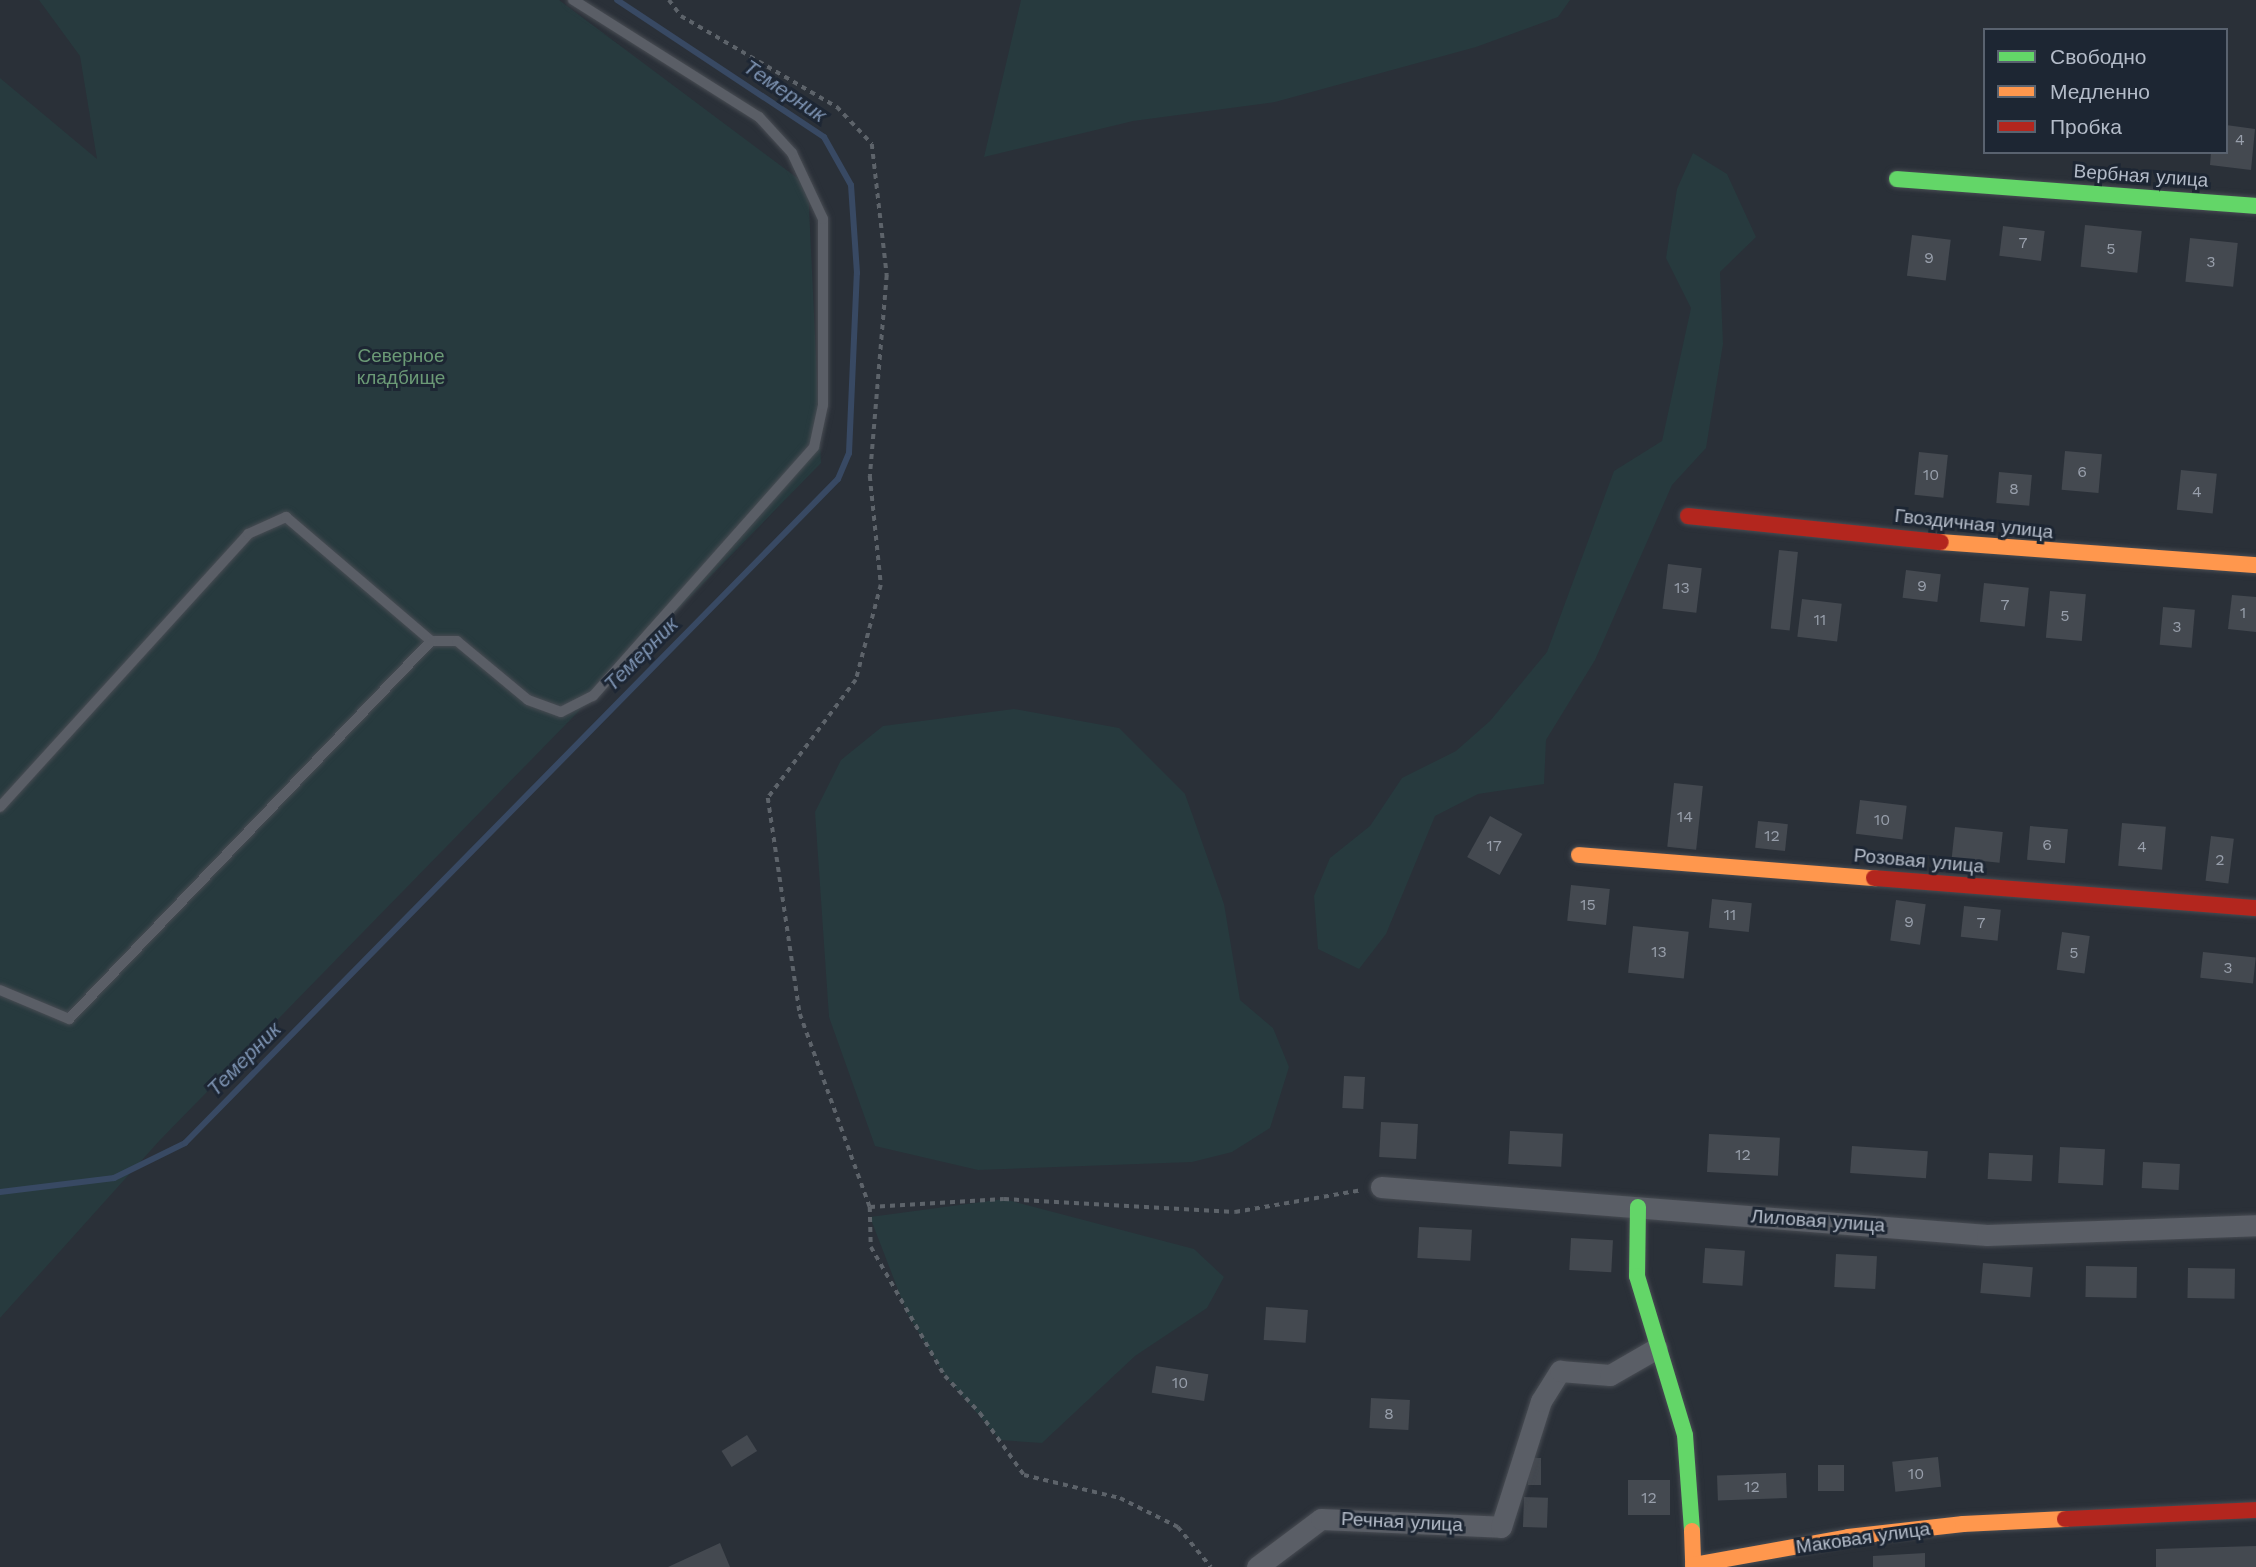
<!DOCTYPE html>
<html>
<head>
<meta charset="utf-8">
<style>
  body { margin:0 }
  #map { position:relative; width:2256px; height:1567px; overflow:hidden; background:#2a3038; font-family:"Work Sans",sans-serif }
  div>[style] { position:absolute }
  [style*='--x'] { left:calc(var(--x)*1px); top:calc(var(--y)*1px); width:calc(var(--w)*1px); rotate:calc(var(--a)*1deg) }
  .green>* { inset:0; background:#273a3e }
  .stream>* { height:6px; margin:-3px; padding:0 3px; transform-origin:3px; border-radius:3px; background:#384963 }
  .building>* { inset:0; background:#444950; transform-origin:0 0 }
  .path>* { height:3.5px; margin-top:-1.75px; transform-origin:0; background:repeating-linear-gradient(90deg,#5d636a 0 5px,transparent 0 10px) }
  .roads { filter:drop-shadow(0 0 2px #484c53) drop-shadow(0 0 2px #484c53) }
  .lane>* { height:10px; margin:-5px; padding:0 5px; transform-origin:5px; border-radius:5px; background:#5a5e66 }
  .street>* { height:21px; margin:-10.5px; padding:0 10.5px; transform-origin:10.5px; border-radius:10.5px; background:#5a5e66 }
  .fast>* { height:16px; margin:-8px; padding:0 8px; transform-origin:8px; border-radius:8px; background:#63d668 }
  .slow>* { height:16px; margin:-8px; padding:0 8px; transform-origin:8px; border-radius:8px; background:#ff974d }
  .jam>* { height:16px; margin:-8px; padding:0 8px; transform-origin:8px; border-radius:8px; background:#b3261e }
  span { translate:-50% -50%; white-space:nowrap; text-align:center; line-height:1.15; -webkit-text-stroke:6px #1d2633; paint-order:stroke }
  .number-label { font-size:16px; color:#989fab }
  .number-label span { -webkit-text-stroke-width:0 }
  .street-label { font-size:19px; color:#b4bcc9 }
  .park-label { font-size:19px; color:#6b9a76 }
  .water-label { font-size:21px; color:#7c92b1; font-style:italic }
  .legend { position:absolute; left:1983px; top:28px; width:245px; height:126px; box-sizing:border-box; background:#1d2633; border:2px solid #59626f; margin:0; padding:9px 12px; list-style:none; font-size:21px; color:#b4bcc9 }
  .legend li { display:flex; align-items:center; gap:14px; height:35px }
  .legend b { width:35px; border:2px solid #59626f }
</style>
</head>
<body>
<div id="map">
  <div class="green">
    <i style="clip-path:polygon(39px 0,559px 0,808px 186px,821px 463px,160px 1140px,0 1318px,0 78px,97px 159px,80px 56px)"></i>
    <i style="clip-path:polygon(1021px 0,1570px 0,1558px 17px,1476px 47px,1275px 102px,1133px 121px,984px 157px)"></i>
    <i style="clip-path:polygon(1693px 153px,1727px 174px,1756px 237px,1720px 272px,1723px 344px,1706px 448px,1672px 485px,1595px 660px,1546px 740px,1544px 784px,1478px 794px,1435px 816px,1386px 934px,1359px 969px,1318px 949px,1314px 896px,1330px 858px,1370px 826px,1402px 778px,1456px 751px,1490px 721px,1547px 652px,1614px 471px,1662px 441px,1691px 308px,1666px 258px,1677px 189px)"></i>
    <i style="clip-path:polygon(1014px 709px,1119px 728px,1185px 794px,1224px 904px,1240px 1000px,1273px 1028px,1289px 1067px,1270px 1128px,1232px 1152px,1192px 1162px,978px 1170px,875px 1146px,829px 1017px,815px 812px,841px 760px,883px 726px)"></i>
    <i style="clip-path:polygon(1004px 1199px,1194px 1249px,1224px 1277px,1207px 1308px,1135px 1356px,1042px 1443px,1000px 1440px,945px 1376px,907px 1313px,870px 1217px)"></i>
  </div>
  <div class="stream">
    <i style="--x:0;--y:1192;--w:115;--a:-7"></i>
    <i style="--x:114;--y:1178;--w:79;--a:-26.2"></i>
    <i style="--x:185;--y:1143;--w:931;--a:-45.48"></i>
    <i style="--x:838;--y:479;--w:28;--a:-67"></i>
    <i style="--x:849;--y:453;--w:180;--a:-87.5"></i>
    <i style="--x:857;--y:273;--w:88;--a:-93.9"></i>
    <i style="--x:851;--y:185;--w:55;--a:-119.4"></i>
    <i style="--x:824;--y:137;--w:248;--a:-146.5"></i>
  </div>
  <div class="building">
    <i style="clip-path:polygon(2226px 125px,2255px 129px,2251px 170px,2210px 165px,2211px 152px,2226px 152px)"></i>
    <i style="left:2085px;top:225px;width:57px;height:42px;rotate:6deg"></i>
    <i style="left:2003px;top:226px;width:42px;height:30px;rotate:7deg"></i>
    <i style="left:1912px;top:235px;width:39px;height:41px;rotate:7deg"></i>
    <i style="left:2190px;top:238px;width:48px;height:44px;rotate:6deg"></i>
    <i style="left:2065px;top:451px;width:37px;height:39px;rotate:5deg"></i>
    <i style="left:1919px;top:452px;width:29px;height:43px;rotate:6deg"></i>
    <i style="left:2181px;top:470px;width:36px;height:40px;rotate:6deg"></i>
    <i style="left:1999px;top:472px;width:33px;height:31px;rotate:5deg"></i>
    <i style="left:1779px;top:550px;width:19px;height:79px;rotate:6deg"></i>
    <i style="left:1668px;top:564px;width:34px;height:45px;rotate:7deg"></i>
    <i style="left:1906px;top:570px;width:35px;height:28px;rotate:7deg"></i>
    <i style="left:1984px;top:583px;width:45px;height:39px;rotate:6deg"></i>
    <i style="left:2050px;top:591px;width:36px;height:47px;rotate:5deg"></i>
    <i style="clip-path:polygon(2232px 595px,2256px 597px,2256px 632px,2228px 629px)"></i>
    <i style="left:1802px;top:599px;width:40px;height:38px;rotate:7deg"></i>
    <i style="left:2163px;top:607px;width:32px;height:38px;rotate:5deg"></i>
    <i style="left:1674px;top:783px;width:29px;height:64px;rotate:6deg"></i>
    <i style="left:1860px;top:800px;width:47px;height:34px;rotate:7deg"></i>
    <i style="left:1490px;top:816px;width:37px;height:47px;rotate:29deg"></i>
    <i style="left:1758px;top:821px;width:30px;height:27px;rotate:6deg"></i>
    <i style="left:2122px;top:823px;width:44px;height:43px;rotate:5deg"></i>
    <i style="left:2030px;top:826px;width:38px;height:34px;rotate:5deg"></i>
    <i style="left:1955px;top:827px;width:48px;height:31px;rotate:6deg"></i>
    <i style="left:2211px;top:836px;width:23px;height:45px;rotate:7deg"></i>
    <i style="left:1571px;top:885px;width:39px;height:36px;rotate:6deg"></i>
    <i style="left:1712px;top:899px;width:40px;height:29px;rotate:6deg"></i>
    <i style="left:1896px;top:900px;width:30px;height:41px;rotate:8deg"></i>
    <i style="left:1964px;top:906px;width:37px;height:31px;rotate:6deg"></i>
    <i style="left:1633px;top:926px;width:56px;height:47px;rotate:6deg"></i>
    <i style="left:2062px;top:932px;width:28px;height:38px;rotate:8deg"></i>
    <i style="left:2203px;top:952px;width:53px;height:26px;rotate:6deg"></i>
    <i style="left:1344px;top:1076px;width:21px;height:32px;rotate:3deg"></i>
    <i style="left:1381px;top:1122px;width:37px;height:35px;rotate:3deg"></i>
    <i style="left:1510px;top:1131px;width:53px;height:33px;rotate:3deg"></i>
    <i style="left:1709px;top:1134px;width:71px;height:38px;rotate:3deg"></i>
    <i style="left:1852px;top:1146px;width:76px;height:27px;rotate:4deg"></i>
    <i style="left:2060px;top:1147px;width:45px;height:36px;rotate:3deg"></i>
    <i style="left:1989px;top:1153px;width:44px;height:26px;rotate:3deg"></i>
    <i style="left:2143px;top:1162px;width:37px;height:26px;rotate:3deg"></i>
    <i style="left:1419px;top:1227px;width:53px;height:31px;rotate:3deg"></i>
    <i style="left:1571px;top:1238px;width:42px;height:32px;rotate:3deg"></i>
    <i style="left:1705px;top:1248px;width:40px;height:35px;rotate:4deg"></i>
    <i style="left:1836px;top:1254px;width:41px;height:33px;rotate:3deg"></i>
    <i style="left:1983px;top:1263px;width:50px;height:30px;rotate:5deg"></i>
    <i style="left:2086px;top:1266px;width:51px;height:31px;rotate:1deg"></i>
    <i style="left:2188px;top:1268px;width:47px;height:30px;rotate:1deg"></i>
    <i style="left:1266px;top:1307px;width:42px;height:33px;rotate:4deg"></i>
    <i style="left:1156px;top:1366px;width:53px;height:27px;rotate:9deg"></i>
    <i style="left:1371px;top:1398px;width:39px;height:30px;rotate:3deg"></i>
    <i style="left:747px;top:1435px;width:19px;height:30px;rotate:58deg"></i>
    <i style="left:1938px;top:1457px;width:30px;height:46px;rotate:84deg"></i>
    <i style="left:1528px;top:1458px;width:13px;height:27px"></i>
    <i style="left:1844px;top:1465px;width:26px;height:26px;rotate:90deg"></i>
    <i style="left:1786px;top:1473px;width:25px;height:69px;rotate:88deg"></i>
    <i style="left:1628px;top:1480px;width:42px;height:35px"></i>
    <i style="left:1524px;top:1497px;width:24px;height:30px;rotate:2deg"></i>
    <i style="clip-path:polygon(720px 1543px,730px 1567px,668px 1567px)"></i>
    <i style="clip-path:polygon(2256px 1546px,2256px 1567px,2156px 1567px,2156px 1549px)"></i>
    <i style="clip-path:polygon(1925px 1553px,1925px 1567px,1873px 1567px,1873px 1556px)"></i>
  </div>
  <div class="path">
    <i style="--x:669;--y:0;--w:20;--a:53"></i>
    <i style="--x:681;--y:16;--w:181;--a:30.3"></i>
    <i style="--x:837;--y:107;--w:51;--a:46.6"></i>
    <i style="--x:872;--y:144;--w:132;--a:83.5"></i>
    <i style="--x:887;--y:275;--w:202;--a:94.8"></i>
    <i style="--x:870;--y:476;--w:110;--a:84.2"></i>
    <i style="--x:881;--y:585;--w:98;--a:104.7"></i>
    <i style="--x:856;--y:680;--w:147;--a:126.7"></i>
    <i style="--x:768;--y:798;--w:218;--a:81.6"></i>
    <i style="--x:800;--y:1014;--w:205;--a:70.1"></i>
    <i style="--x:870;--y:1207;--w:40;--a:88.6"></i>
    <i style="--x:871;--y:1247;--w:149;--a:60.2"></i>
    <i style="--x:945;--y:1376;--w:51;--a:46.6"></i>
    <i style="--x:980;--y:1413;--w:76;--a:54.6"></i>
    <i style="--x:1024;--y:1475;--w:99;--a:13.5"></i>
    <i style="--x:1120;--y:1498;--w:65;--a:26.6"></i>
    <i style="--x:1178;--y:1527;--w:52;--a:50.5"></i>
    <i style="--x:870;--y:1207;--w:134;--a:-3.4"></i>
    <i style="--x:1004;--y:1199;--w:231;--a:3.2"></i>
    <i style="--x:1235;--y:1212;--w:129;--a:-9.8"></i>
  </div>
  <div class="roads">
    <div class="lane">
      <i style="--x:431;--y:641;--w:26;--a:0"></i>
      <i style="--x:457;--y:641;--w:92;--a:39.7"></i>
      <i style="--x:528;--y:700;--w:35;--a:20"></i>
      <i style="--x:561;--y:712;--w:36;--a:-27"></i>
      <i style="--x:593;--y:696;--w:333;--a:-48.4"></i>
      <i style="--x:814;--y:447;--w:43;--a:-77.9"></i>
      <i style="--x:823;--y:405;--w:186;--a:-90"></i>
      <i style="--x:823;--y:219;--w:73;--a:-115.2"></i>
      <i style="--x:792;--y:153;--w:49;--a:-132.5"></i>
      <i style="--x:759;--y:117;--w:220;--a:-147.8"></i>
      <i style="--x:0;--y:807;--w:369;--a:-47.7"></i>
      <i style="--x:248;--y:534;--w:42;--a:-24.1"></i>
      <i style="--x:286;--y:517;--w:191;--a:40.5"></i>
      <i style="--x:431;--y:641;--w:523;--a:133.76"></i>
      <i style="--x:69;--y:1019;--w:75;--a:-157.2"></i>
    </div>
    <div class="street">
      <i style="--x:1381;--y:1187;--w:608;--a:4.53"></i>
      <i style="--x:1987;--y:1235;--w:269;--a:-2.1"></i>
      <i style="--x:1257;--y:1567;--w:80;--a:-36.9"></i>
      <i style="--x:1321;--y:1519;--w:180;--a:2.5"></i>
      <i style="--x:1501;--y:1527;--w:132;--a:-72.4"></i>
      <i style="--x:1541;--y:1401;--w:36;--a:-58"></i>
      <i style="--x:1560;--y:1371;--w:50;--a:4.6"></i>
      <i style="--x:1610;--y:1375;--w:54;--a:-29.9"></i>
    </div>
    <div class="fast">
      <i style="--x:1897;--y:179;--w:360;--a:4.3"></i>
      <i style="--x:1638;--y:1207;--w:69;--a:90.8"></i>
      <i style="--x:1637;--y:1276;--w:166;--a:73.2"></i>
      <i style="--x:1685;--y:1435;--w:96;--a:85.8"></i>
    </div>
    <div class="slow">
      <i style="--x:1941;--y:542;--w:316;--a:4.2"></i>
      <i style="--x:1579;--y:855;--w:296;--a:4.5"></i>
      <i style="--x:1692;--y:1531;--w:34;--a:88"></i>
      <i style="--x:1693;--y:1565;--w:158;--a:-10.2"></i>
      <i style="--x:1848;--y:1537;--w:116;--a:-6.4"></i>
      <i style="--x:1963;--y:1524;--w:102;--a:-2.8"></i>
    </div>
    <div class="jam">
      <i style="--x:1688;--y:516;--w:254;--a:5.9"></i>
      <i style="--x:1874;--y:878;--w:383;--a:4.5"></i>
      <i style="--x:2065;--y:1519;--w:191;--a:-2.7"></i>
    </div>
  </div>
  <div class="number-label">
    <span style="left:2240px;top:140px">4</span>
    <span style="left:2023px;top:243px">7</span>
    <span style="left:2111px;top:249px">5</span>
    <span style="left:1929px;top:258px">9</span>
    <span style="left:2211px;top:262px">3</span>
    <span style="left:2082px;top:472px">6</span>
    <span style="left:1931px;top:475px">10</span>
    <span style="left:2014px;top:489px">8</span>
    <span style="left:2197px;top:492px">4</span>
    <span style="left:1922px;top:586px">9</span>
    <span style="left:1682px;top:588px">13</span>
    <span style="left:2005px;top:605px">7</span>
    <span style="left:2243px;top:613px">1</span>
    <span style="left:2065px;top:616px">5</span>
    <span style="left:1820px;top:620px">11</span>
    <span style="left:2177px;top:627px">3</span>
    <span style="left:1685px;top:817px">14</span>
    <span style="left:1882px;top:820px">10</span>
    <span style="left:1772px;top:836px">12</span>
    <span style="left:2047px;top:845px">6</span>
    <span style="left:1494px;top:846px">17</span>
    <span style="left:2142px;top:847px">4</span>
    <span style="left:2220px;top:860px">2</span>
    <span style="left:1588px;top:905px">15</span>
    <span style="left:1730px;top:915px">11</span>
    <span style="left:1909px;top:922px">9</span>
    <span style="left:1981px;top:923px">7</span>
    <span style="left:1659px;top:952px">13</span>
    <span style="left:2074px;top:953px">5</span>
    <span style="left:2228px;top:968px">3</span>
    <span style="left:1743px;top:1155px">12</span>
    <span style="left:1180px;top:1383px">10</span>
    <span style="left:1389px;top:1414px">8</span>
    <span style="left:1916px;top:1474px">10</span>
    <span style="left:1752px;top:1487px">12</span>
    <span style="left:1649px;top:1498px">12</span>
  </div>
  <div class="street-label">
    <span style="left:2141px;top:176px;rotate:4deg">Вербная улица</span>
    <span style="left:1974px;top:524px;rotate:6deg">Гвоздичная улица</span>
    <span style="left:1919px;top:861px;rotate:5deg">Розовая улица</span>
    <span style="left:1818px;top:1221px;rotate:4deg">Лиловая улица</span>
    <span style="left:1402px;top:1522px;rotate:3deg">Речная улица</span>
    <span style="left:1863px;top:1538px;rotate:-8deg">Маковая улица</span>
  </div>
  <div class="park-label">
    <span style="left:401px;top:367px">Северное<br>кладбище</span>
  </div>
  <div class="water-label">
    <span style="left:785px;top:91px;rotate:34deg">Темерник</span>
    <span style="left:641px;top:654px;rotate:-45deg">Темерник</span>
    <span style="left:244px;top:1059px;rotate:-45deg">Темерник</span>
  </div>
  <ul class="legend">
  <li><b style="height:9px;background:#63d668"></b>Свободно</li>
  <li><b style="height:9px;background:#ff974d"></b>Медленно</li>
  <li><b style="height:9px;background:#b3261e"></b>Пробка</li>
  </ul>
</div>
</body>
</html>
